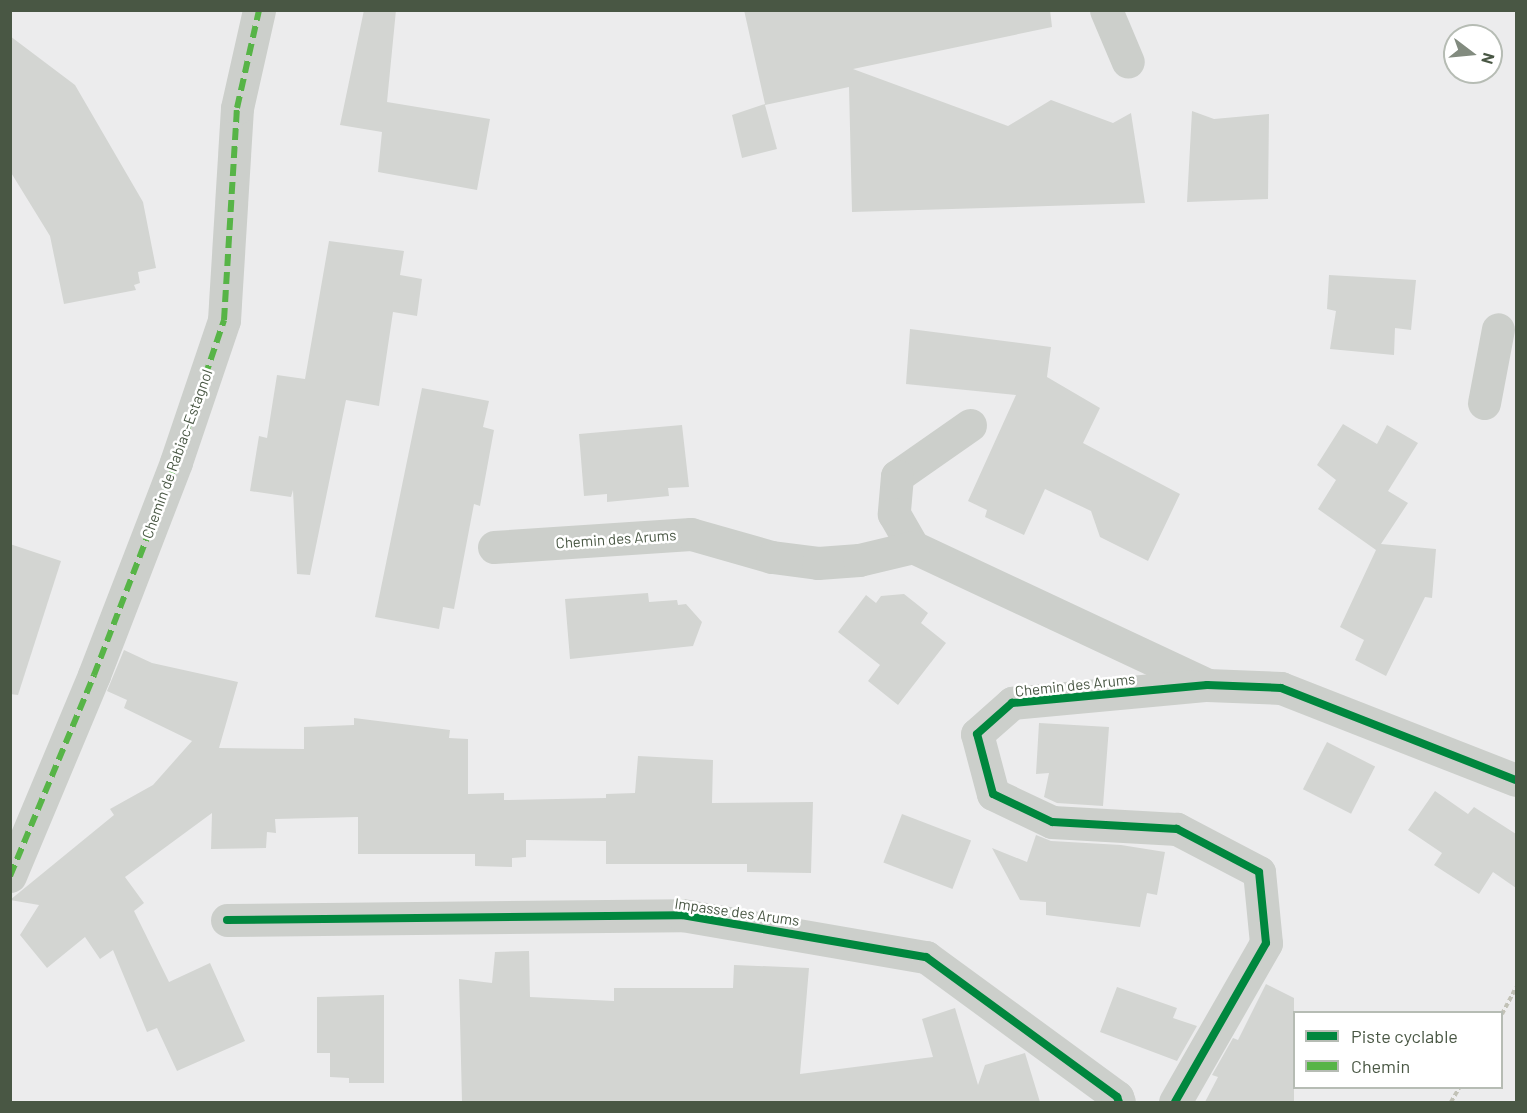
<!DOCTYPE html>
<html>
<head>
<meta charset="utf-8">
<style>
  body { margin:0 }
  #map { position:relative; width:1527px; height:1113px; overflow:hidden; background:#ececed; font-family:Barlow,sans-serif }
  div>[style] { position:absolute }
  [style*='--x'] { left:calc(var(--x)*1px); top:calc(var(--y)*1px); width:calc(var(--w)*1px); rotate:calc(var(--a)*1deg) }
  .building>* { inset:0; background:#d3d5d2; transform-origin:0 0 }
  .path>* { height:4px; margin-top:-2px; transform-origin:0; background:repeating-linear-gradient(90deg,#c2c2b7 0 4.5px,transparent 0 7.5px) }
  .minor>* { height:33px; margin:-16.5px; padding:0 16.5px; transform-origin:16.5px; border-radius:16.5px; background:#cccfcb }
  .quiet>* { height:6px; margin-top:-3px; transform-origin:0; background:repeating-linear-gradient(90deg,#57b447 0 12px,transparent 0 18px) }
  .cycleway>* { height:8px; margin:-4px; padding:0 4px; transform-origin:4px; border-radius:4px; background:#00873e }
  span { translate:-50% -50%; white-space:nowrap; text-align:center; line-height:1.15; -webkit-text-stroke:5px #fff; paint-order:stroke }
  .street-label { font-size:15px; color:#495744 }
  .frame { position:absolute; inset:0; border:12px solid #495744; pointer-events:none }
  .legend { position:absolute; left:1293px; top:1011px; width:210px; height:78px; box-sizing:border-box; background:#fff; border:2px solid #b6bcb4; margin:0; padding:8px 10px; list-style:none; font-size:18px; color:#495744 }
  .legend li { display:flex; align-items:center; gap:12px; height:30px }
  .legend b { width:30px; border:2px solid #b6bcb4 }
  .north { position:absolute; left:1443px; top:24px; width:60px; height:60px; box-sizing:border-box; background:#fff; border:2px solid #b6bcb4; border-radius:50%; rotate:106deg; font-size:16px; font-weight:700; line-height:24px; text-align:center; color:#495744 }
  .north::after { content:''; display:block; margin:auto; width:21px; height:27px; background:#828b7f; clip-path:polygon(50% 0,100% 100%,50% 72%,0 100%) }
</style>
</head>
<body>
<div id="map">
  <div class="building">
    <i style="clip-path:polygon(364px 10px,396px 10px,387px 102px,490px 119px,477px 190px,378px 172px,382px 132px,340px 125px)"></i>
    <i style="clip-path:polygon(744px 10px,1050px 10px,1052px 27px,853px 69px,1008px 126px,1051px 100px,1113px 123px,1131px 113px,1145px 203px,852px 212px,849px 87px,765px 105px,777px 149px,742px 158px,732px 115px,765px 104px)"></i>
    <i style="clip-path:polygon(10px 36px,75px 85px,143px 202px,156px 268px,138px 272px,140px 283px,134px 285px,136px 290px,64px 304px,50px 236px,10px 171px)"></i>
    <i style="clip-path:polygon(1192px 111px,1214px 119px,1269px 114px,1268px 199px,1187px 202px)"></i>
    <i style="clip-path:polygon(329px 241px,404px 251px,400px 275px,422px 279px,417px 316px,393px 312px,379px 406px,346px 400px,310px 575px,297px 574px,293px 490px,291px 497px,250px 491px,259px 436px,267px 438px,277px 375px,305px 379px)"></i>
    <i style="clip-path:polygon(1329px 275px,1416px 280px,1411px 330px,1395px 328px,1394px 355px,1330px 349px,1336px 311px,1327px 309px)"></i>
    <i style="clip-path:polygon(910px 329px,1051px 347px,1047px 377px,1100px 408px,1083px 443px,1180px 494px,1148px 561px,1100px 537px,1091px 511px,1045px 489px,1024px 535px,985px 517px,987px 510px,968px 501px,1016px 395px,906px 384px)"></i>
    <i style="clip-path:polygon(422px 388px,489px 401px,483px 427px,494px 430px,480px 506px,474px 504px,454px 609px,443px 607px,439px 629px,375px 617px)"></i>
    <i style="clip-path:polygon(1343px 424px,1377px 444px,1387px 425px,1418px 443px,1388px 491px,1408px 503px,1381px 544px,1436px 549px,1432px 598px,1425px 597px,1386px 676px,1355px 660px,1364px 640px,1340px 627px,1376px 550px,1318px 509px,1336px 480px,1317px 465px)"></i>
    <i style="clip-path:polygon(682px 425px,689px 487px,668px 488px,669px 496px,607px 502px,607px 494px,584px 496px,579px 434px)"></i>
    <i style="clip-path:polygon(10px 544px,61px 561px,18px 695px,10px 694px)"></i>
    <i style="clip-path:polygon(648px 593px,649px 602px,677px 600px,678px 605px,686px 604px,702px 622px,693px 646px,570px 659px,565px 599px)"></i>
    <i style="clip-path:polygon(904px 594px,928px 613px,921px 623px,946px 643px,898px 705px,868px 681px,880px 665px,838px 632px,866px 595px,876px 603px,881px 596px)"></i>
    <i style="clip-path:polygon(124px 650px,152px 663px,238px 682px,219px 748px,304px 749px,304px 727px,354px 725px,354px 718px,450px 730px,449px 738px,468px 739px,468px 794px,504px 793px,504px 800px,606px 798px,606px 794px,635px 793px,638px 756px,713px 760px,712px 803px,813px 802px,811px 873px,747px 872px,747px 864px,606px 864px,606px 841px,526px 840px,526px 857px,512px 858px,512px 867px,475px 866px,475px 854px,358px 854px,358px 817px,275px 819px,276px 833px,267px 832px,266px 848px,211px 849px,212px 813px,125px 877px,144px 903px,134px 911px,169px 982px,210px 963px,245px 1041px,177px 1071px,157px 1028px,147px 1032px,113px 950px,100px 959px,85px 937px,47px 968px,20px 935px,39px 905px,10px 900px,114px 815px,110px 809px,153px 785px,192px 741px,124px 708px,127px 700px,107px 691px)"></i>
    <i style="clip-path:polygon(1039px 723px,1109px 727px,1103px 806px,1057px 803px,1044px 797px,1049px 773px,1036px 774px)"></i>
    <i style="left:1327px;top:742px;width:54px;height:53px;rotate:27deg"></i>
    <i style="clip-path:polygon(1435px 791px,1468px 814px,1474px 807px,1516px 834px,1516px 888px,1493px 872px,1479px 894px,1434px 865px,1442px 853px,1408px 830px)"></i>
    <i style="left:902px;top:814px;width:74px;height:52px;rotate:21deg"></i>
    <i style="clip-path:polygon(1036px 835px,1051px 841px,1121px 845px,1165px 852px,1157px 895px,1147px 893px,1140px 927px,1046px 915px,1046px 902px,1020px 900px,992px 848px,1027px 862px)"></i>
    <i style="clip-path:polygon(529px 951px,530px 997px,614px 1001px,614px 988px,733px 988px,734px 965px,809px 968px,800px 1074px,933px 1057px,922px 1019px,955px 1008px,978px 1085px,985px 1065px,1025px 1053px,1040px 1102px,462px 1102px,459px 979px,492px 983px,495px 952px)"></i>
    <i style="clip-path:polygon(1266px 984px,1294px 998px,1294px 1102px,1205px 1102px,1218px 1077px,1212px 1075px,1233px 1038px,1238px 1040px)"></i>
    <i style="clip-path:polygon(1117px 987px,1177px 1008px,1173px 1018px,1197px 1026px,1177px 1061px,1100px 1032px)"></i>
    <i style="clip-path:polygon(384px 995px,384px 1083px,349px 1083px,349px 1078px,330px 1077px,330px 1053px,317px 1053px,317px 997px)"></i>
  </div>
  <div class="path">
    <i style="--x:1502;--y:1014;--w:30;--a:-62"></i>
    <i style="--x:1451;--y:1102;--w:16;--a:-60"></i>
  </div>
  <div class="minor">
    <i style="--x:1106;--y:10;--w:56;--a:67.1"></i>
    <i style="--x:1484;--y:403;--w:75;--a:-79.3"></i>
    <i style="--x:970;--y:425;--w:89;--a:145.1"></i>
    <i style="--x:897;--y:476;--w:38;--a:95"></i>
    <i style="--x:894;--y:514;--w:38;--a:60"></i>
    <i style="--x:913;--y:547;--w:323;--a:25.1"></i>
    <i style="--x:494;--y:547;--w:197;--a:-3.8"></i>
    <i style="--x:691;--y:534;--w:84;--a:15.9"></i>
    <i style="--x:772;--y:557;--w:46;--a:7.4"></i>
    <i style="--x:818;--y:563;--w:41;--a:-4.2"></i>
    <i style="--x:859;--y:560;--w:56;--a:-13.5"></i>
    <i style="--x:10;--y:876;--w:218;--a:-67.3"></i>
    <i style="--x:94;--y:675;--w:228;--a:-68.9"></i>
    <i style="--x:176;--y:462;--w:150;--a:-71.3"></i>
    <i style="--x:224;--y:320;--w:212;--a:-86.5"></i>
    <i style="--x:237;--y:108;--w:100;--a:-77.3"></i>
    <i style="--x:227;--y:920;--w:455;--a:-0.6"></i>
    <i style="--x:682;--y:915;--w:248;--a:9.8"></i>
    <i style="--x:926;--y:957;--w:237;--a:36.2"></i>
    <i style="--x:1117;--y:1097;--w:5;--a:68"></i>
    <i style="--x:1175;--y:1102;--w:183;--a:-60.2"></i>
    <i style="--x:1266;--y:943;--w:71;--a:-95.6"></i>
    <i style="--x:1259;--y:872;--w:93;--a:-152.3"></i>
    <i style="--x:1177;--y:829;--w:125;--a:-176.8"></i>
    <i style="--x:1052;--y:822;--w:65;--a:-154.6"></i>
    <i style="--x:993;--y:794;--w:62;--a:-104.9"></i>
    <i style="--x:977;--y:734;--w:47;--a:-41.5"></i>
    <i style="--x:1012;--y:703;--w:196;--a:-5.3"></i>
    <i style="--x:1207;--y:685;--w:74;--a:2.3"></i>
    <i style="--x:1281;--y:688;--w:252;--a:21.4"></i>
  </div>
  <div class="quiet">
    <i style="--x:10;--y:876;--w:218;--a:-67.3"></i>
    <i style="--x:94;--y:675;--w:228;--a:-68.9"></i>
    <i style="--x:176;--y:462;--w:150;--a:-71.3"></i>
    <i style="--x:224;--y:320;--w:212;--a:-86.5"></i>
    <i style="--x:237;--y:108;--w:100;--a:-77.3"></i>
  </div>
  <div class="cycleway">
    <i style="--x:227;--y:920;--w:455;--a:-0.6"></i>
    <i style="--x:682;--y:915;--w:248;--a:9.8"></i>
    <i style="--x:926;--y:957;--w:237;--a:36.2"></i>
    <i style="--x:1117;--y:1097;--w:5;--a:68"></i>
    <i style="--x:1175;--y:1102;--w:183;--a:-60.2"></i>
    <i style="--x:1266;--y:943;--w:71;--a:-95.6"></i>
    <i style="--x:1259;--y:872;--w:93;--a:-152.3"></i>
    <i style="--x:1177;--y:829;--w:125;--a:-176.8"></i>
    <i style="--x:1052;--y:822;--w:65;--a:-154.6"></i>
    <i style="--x:993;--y:794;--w:62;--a:-104.9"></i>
    <i style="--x:977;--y:734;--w:47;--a:-41.5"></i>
    <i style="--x:1012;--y:703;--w:196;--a:-5.3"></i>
    <i style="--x:1207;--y:685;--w:74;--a:2.3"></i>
    <i style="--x:1281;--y:688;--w:252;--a:21.4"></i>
  </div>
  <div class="street-label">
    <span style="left:177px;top:454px;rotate:-70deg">Chemin de Rabiac-Estagnol</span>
    <span style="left:616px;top:539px;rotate:-4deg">Chemin des Arums</span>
    <span style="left:1075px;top:685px;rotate:-6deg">Chemin des Arums</span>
    <span style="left:737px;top:912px;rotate:8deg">Impasse des Arums</span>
  </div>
  <div class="frame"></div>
  <ul class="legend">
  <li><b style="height:8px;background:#00873e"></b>Piste cyclable</li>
  <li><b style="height:8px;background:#57b447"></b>Chemin</li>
  </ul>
  <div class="north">N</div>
</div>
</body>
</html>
